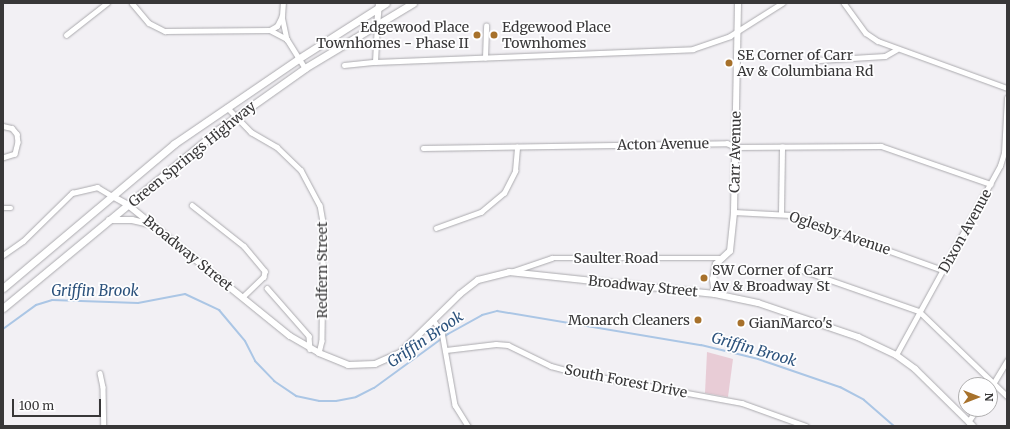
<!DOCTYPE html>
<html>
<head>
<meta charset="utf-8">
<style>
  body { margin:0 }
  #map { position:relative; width:1010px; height:429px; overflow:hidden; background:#f2f0f4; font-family:Merriweather,serif }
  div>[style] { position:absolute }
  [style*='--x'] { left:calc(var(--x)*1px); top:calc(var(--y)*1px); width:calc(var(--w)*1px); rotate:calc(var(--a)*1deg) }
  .green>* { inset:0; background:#e8ccd6 }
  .stream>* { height:2px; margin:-1px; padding:0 1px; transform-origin:1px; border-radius:1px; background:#abc6e5 }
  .roads { filter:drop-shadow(0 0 1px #abaaae) drop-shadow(0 0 1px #abaaae) }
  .minor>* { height:4.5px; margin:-2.25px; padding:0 2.25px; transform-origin:2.25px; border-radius:2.25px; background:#fff }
  .tertiary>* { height:6px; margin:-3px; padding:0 3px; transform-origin:3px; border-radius:3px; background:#fff }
  .secondary>* { height:7px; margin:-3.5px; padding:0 3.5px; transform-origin:3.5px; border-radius:3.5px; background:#fff }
  .dots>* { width:11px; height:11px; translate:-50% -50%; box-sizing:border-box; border:2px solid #fefeff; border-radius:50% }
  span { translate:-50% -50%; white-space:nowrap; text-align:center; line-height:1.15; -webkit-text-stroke:3.5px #fefeff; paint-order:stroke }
  .poi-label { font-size:14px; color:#383738 }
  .right { translate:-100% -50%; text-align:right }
  .left { translate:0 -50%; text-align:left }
  .street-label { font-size:14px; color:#383738 }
  .water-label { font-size:15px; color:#2c527c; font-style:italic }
  .frame { position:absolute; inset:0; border:4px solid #383738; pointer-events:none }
  .north { position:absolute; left:958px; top:377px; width:40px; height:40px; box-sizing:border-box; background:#fefeff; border:1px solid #afaeaf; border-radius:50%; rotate:90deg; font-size:11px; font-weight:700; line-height:16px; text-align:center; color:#383738 }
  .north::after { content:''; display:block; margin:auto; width:14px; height:18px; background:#a7712b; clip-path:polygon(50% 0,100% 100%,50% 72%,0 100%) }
  .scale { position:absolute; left:12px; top:399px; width:89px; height:18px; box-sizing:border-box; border:2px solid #383738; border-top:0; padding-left:5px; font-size:12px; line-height:14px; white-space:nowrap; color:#383738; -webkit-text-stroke:3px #fefeff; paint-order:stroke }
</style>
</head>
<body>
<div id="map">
  <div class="green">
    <i style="clip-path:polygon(707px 352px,733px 359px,728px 397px,705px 393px)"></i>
  </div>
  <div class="stream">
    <i style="--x:3;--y:329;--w:41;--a:-36"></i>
    <i style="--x:36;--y:305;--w:17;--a:-17"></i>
    <i style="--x:52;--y:300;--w:86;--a:2"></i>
    <i style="--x:138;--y:303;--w:48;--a:-10.8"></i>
    <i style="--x:185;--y:294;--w:38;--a:25"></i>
    <i style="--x:219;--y:310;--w:40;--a:50"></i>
    <i style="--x:245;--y:341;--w:22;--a:63"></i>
    <i style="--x:255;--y:361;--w:28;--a:46"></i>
    <i style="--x:274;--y:381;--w:27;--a:34"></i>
    <i style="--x:296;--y:396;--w:24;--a:12"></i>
    <i style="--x:319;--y:401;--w:17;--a:0"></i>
    <i style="--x:336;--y:401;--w:20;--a:-11"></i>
    <i style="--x:356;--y:397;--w:20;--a:-27"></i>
    <i style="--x:374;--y:388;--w:92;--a:-36.1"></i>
    <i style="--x:448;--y:334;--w:39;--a:-29"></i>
    <i style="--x:482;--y:315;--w:16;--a:-15"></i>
    <i style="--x:497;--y:311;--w:207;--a:9.5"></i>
    <i style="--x:701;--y:345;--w:59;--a:13.8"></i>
    <i style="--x:758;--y:359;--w:87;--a:18.9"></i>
    <i style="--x:840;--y:387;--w:27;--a:28"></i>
    <i style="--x:864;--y:400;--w:40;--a:41"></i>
  </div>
  <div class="roads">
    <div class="minor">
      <i style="--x:132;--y:3;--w:26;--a:50"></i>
      <i style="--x:149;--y:23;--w:18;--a:27"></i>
      <i style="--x:165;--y:31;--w:105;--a:-0.5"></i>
      <i style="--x:270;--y:30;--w:8;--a:-30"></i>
      <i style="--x:277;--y:26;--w:11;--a:-63"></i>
      <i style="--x:282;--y:16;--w:13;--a:-86"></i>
      <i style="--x:844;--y:3;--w:37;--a:54"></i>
      <i style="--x:866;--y:33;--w:14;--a:34"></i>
      <i style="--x:878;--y:41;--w:137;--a:20"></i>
      <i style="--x:282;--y:16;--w:24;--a:78"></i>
      <i style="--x:270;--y:30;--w:19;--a:28"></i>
      <i style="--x:287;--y:39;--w:34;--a:58"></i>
      <i style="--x:66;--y:35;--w:52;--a:-38"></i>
      <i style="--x:485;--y:58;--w:32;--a:-88"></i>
      <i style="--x:819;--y:60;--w:66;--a:-3.5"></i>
      <i style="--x:885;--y:56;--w:13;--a:-29"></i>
      <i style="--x:375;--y:62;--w:36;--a:-87"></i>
      <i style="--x:344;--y:65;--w:31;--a:-6"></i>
      <i style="--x:375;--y:62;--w:318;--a:-2.3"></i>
      <i style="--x:693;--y:49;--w:39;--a:-19"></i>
      <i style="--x:730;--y:36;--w:62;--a:-32.4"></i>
      <i style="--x:227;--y:107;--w:35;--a:46"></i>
      <i style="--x:251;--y:132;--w:30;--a:30"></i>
      <i style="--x:277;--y:147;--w:33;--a:44"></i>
      <i style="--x:301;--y:170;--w:40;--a:62"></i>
      <i style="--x:320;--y:205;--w:17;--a:80"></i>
      <i style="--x:323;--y:222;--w:44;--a:90"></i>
      <i style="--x:323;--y:266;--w:75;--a:90.8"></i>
      <i style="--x:322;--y:341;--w:12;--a:104"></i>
      <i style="--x:3;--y:126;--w:9;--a:13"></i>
      <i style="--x:12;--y:128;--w:8;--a:50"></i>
      <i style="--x:17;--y:134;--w:8;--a:83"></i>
      <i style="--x:18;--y:142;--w:12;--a:104"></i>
      <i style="--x:15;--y:154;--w:13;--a:162"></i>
      <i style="--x:423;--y:148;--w:304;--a:-0.9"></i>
      <i style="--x:727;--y:143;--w:9;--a:27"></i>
      <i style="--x:735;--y:147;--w:146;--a:-0.4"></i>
      <i style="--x:881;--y:146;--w:116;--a:19.1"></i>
      <i style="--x:192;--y:205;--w:66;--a:38.3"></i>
      <i style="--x:244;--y:246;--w:33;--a:50"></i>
      <i style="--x:265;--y:271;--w:6;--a:99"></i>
      <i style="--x:264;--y:277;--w:29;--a:136"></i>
      <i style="--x:3;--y:208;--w:8;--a:0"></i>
      <i style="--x:734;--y:212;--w:56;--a:3.1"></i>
      <i style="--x:790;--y:215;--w:163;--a:19.8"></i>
      <i style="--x:781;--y:213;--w:66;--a:-89.1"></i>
      <i style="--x:436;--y:228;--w:48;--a:-19.6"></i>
      <i style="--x:481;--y:212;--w:30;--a:-40"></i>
      <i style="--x:504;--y:193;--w:25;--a:-63"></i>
      <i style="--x:515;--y:171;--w:24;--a:-85"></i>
      <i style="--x:3;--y:255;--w:24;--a:-35"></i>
      <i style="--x:23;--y:241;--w:69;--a:-44.4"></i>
      <i style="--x:72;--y:193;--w:26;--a:-13"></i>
      <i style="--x:97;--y:187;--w:17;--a:31"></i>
      <i style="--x:796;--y:268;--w:130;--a:19.3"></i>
      <i style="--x:919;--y:311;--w:122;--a:44"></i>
      <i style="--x:511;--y:272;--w:43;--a:-18.9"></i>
      <i style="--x:552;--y:258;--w:171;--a:0"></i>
      <i style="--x:267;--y:288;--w:64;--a:48.8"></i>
      <i style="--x:309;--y:336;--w:13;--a:86"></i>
      <i style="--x:434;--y:321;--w:14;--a:54"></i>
      <i style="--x:442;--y:332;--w:74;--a:79.9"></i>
      <i style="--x:455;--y:405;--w:25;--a:58"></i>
      <i style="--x:446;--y:350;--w:50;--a:-6.8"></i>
      <i style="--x:496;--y:344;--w:12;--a:5"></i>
      <i style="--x:508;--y:345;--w:48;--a:26"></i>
      <i style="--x:551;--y:366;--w:23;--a:15"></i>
      <i style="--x:573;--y:372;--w:172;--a:10.4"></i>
      <i style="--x:742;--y:403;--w:68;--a:19.8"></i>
      <i style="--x:896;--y:355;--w:216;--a:-61.2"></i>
      <i style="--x:1000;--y:166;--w:14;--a:-73"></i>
      <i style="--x:1004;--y:153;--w:55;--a:-86.9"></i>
      <i style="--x:100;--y:373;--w:14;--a:78"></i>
      <i style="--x:103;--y:387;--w:39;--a:89"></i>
      <i style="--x:990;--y:389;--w:33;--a:-59"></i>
      <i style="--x:968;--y:422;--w:16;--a:-55"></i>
    </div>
    <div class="tertiary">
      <i style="--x:377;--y:26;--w:23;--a:-85"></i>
      <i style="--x:112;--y:196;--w:18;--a:29"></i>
      <i style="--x:128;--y:205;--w:208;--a:39"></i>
      <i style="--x:290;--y:336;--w:34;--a:30"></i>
      <i style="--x:319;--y:353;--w:31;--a:22"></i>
      <i style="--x:348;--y:365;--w:27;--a:-2"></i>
      <i style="--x:375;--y:364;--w:27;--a:-24"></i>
      <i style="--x:400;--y:353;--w:84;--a:-44.5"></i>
      <i style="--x:460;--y:294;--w:23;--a:-38"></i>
      <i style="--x:478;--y:280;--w:32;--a:-14"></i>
      <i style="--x:509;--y:272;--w:207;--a:6.1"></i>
      <i style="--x:715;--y:294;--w:44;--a:11.8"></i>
      <i style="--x:758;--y:303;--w:106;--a:18.8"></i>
      <i style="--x:858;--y:337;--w:42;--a:25.3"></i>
      <i style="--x:896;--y:355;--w:24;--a:36"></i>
      <i style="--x:915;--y:369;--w:81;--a:44.5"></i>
      <i style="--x:109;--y:220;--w:23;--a:0"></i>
      <i style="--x:132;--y:220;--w:17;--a:13"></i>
      <i style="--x:715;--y:294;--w:15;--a:-98"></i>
      <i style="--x:713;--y:279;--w:15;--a:-79"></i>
      <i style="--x:716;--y:264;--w:19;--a:-43"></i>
      <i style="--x:730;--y:251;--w:39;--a:-84"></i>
      <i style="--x:734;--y:212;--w:209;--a:-88.9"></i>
    </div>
    <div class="secondary">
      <i style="--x:3;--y:288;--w:224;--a:-40.1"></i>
      <i style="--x:174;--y:144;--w:150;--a:-34.4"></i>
      <i style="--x:298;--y:59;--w:104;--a:-32.5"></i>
      <i style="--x:3;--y:308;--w:281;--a:-39.6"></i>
      <i style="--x:219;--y:129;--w:105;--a:-35.3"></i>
      <i style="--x:305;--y:68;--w:126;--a:-31"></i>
    </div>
  </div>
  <div class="dots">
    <i style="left:477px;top:35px;background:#a7712b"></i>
    <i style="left:494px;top:35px;background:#a7712b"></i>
    <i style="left:729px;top:63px;background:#a7712b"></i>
    <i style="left:704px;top:278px;background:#a7712b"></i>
    <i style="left:698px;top:320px;background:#a7712b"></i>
    <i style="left:741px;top:323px;background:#a7712b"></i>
  </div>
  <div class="poi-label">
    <span class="right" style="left:469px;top:35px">Edgewood Place<br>Townhomes - Phase II</span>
    <span class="left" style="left:502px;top:35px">Edgewood Place<br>Townhomes</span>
    <span class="left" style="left:737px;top:63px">SE Corner of Carr<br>Av &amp; Columbiana Rd</span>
    <span class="left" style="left:712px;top:278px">SW Corner of Carr<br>Av &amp; Broadway St</span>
    <span class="right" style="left:690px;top:320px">Monarch Cleaners</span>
    <span class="left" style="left:749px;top:323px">GianMarco's</span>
  </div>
  <div class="street-label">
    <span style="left:663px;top:144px;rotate:-1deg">Acton Avenue</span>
    <span style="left:735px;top:152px;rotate:-89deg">Carr Avenue</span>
    <span style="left:192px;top:154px;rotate:-39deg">Green Springs Highway</span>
    <span style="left:965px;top:231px;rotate:-61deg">Dixon Avenue</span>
    <span style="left:840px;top:233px;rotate:19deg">Oglesby Avenue</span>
    <span style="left:188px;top:253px;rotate:39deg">Broadway Street</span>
    <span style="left:616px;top:258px">Saulter Road</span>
    <span style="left:322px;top:270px;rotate:-90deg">Redfern Street</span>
    <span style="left:643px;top:286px;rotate:6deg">Broadway Street</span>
    <span style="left:626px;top:381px;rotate:11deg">South Forest Drive</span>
  </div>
  <div class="water-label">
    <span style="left:95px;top:291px">Griffin Brook</span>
    <span style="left:425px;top:339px;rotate:-34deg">Griffin Brook</span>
    <span style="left:754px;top:349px;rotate:16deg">Griffin Brook</span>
  </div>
  <div class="frame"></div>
  <div class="north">N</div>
  <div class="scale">100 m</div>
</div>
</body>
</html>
